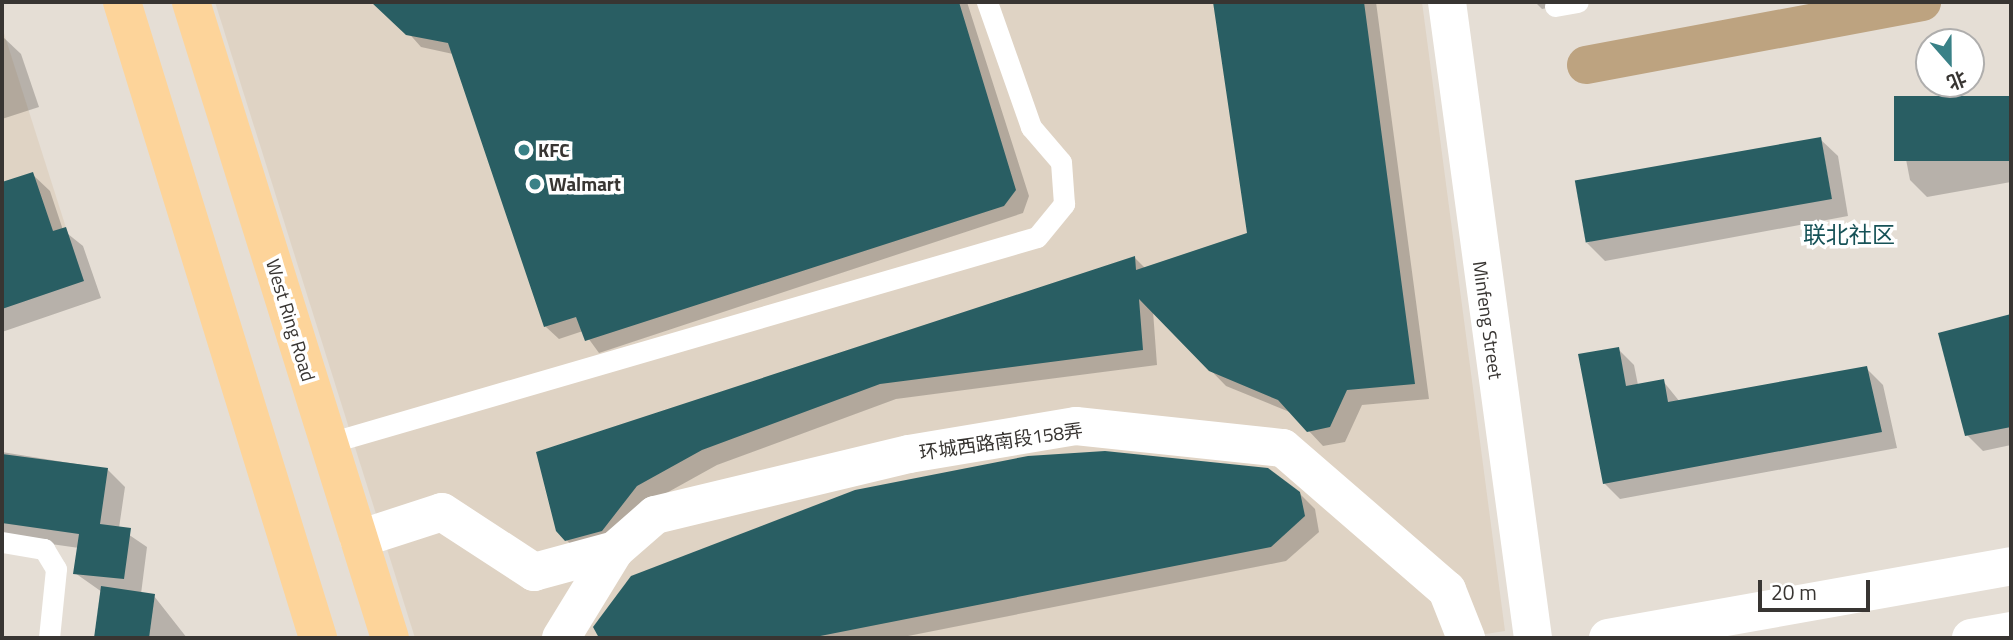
<!DOCTYPE html>
<html>
<head>
<meta charset="utf-8">
<style>
  body { margin:0 }
  #map { position:relative; width:2013px; height:640px; overflow:hidden; background:#e5ded5; font-family:"Titillium Web","Noto Sans SC",sans-serif }
  div>[style] { position:absolute }
  [style*='--x'] { left:calc(var(--x)*1px); top:calc(var(--y)*1px); width:calc(var(--w)*1px); rotate:calc(var(--a)*1deg) }
  .built>* { inset:0; background:#dfd3c4 }
  .shadow>* { inset:0; background:#0003 }
  .canal>* { height:38px; margin:-19px; padding:0 19px; transform-origin:19px; border-radius:19px; background:#bda380 }
  .building>* { inset:0; background:#295e63; transform-origin:0 0 }
  .service>* { height:21px; margin:-10.5px; padding:0 10.5px; transform-origin:10.5px; border-radius:10.5px; background:#fff }
  .minor>* { height:38px; margin:-19px; padding:0 19px; transform-origin:19px; border-radius:19px; background:#fff }
  .tertiary>* { height:38px; margin:-19px; padding:0 19px; transform-origin:19px; border-radius:19px; background:#fff }
  .primary>* { height:38px; margin:-19px; padding:0 19px; transform-origin:19px; border-radius:19px; background:#fdd49a }
  .dots>* { width:19px; height:19px; translate:-50% -50%; box-sizing:border-box; border:4px solid #fff; border-radius:50% }
  span { translate:-50% -50%; white-space:nowrap; text-align:center; line-height:1.15; -webkit-text-stroke:7px #fff; paint-order:stroke }
  .poi-label { font-size:19px; color:#383532; font-weight:700 }
  .left { translate:0 -50%; text-align:left }
  .street-label { font-size:19px; color:#383532 }
  .quarter-label { font-size:23px; color:#165257 }
  .frame { position:absolute; inset:0; border:4px solid #383532; pointer-events:none }
  .north { position:absolute; left:1915px; top:28px; width:70px; height:70px; box-sizing:border-box; background:#fff; border:2px solid #afaead; border-radius:50%; rotate:159deg; font-size:19px; font-weight:700; line-height:28px; text-align:center; color:#383532 }
  .north::after { content:''; display:block; margin:auto; width:24px; height:32px; background:#398187; clip-path:polygon(50% 0,100% 100%,50% 72%,0 100%) }
  .scale { position:absolute; left:1758px; top:580px; width:112px; height:32px; box-sizing:border-box; border:4px solid #383532; border-top:0; padding-left:9px; font-size:21px; line-height:24px; white-space:nowrap; color:#383532; -webkit-text-stroke:5px #fff; paint-order:stroke }
</style>
</head>
<body>
<div id="map">
  <div class="built">
    <i style="clip-path:polygon(215px 2px,1422px 2px,1505px 631px,1460px 638px,415px 638px)"></i>
    <i style="clip-path:polygon(2px 27px,83px 281px,2px 307px)"></i>
  </div>
  <div class="shadow">
    <i style="clip-path:polygon(381px 2px,967px 2px,1029px 196px,1023px 213px,599px 353px,583px 331px,559px 339px,546px 327px,453px 54px,421px 47px)"></i>
    <i style="clip-path:polygon(1215px 2px,1376px 2px,1429px 399px,1362px 405px,1345px 442px,1323px 446px,1292px 413px,1226px 386px,1153px 311px,1157px 365px,896px 399px,717px 465px,652px 501px,581px 555px,557px 530px,538px 453px,1135px 258px,1146px 269px,1249px 235px)"></i>
    <i style="clip-path:polygon(1535px 2px,1579px 2px,1542px 9px)"></i>
    <i style="clip-path:polygon(3px 37px,21px 54px,39px 107px,2px 119px)"></i>
    <i style="clip-path:polygon(2011px 97px,2011px 182px,1927px 197px,1910px 180px,1898px 118px)"></i>
    <i style="clip-path:polygon(1820px 139px,1838px 156px,1848px 216px,1605px 261px,1587px 243px)"></i>
    <i style="clip-path:polygon(32px 174px,50px 191px,63px 230px,83px 246px,101px 298px,2px 332px,2px 184px)"></i>
    <i style="clip-path:polygon(2011px 316px,2011px 445px,1983px 451px,1967px 435px,1940px 333px)"></i>
    <i style="clip-path:polygon(1618px 349px,1634px 365px,1638px 385px,1663px 381px,1680px 402px,1866px 368px,1883px 385px,1897px 448px,1620px 499px,1604px 483px)"></i>
    <i style="clip-path:polygon(2px 452px,107px 469px,125px 487px,119px 528px,147px 547px,141px 594px,154px 596px,187px 638px,96px 638px,102px 592px,75px 573px,79px 548px,2px 537px)"></i>
    <i style="clip-path:polygon(1299px 493px,1315px 509px,1319px 532px,1286px 561px,898px 638px,601px 638px,595px 627px)"></i>
  </div>
  <div class="canal">
    <i style="--x:1586;--y:65;--w:342;--a:-10.6"></i>
  </div>
  <div class="building">
    <i style="clip-path:polygon(371px 2px,959px 2px,1016px 190px,1004px 206px,585px 341px,576px 317px,544px 327px,448px 43px,406px 35px)"></i>
    <i style="clip-path:polygon(1213px 2px,1364px 2px,1415px 384px,1347px 390px,1330px 427px,1307px 432px,1278px 400px,1209px 371px,1139px 299px,1143px 350px,880px 384px,702px 450px,637px 486px,602px 531px,565px 541px,556px 531px,536px 452px,1135px 256px,1136px 270px,1247px 233px)"></i>
    <i style="left:2011px;top:96px;width:65px;height:117px;rotate:90deg"></i>
    <i style="left:1821px;top:137px;width:63px;height:250px;rotate:80deg"></i>
    <i style="clip-path:polygon(33px 172px,53px 231px,66px 227px,84px 281px,2px 309px,2px 182px)"></i>
    <i style="clip-path:polygon(2011px 314px,2011px 427px,1965px 436px,1938px 333px)"></i>
    <i style="clip-path:polygon(1619px 347px,1626px 386px,1664px 379px,1668px 402px,1867px 366px,1882px 432px,1603px 484px,1578px 354px)"></i>
    <i style="clip-path:polygon(1105px 451px,1268px 468px,1300px 492px,1305px 516px,1271px 547px,810px 638px,599px 638px,593px 627px,631px 576px,855px 490px,1028px 456px)"></i>
    <i style="clip-path:polygon(2px 454px,108px 468px,100px 524px,131px 528px,124px 579px,73px 574px,79px 534px,2px 523px)"></i>
    <i style="clip-path:polygon(101px 586px,155px 594px,149px 638px,94px 638px)"></i>
  </div>
  <div class="service">
    <i style="--x:1555;--y:6;--w:23;--a:-10"></i>
    <i style="--x:329;--y:443;--w:737;--a:-16.22"></i>
    <i style="--x:1037;--y:237;--w:43;--a:-50.7"></i>
    <i style="--x:1064;--y:204;--w:42;--a:-94.1"></i>
    <i style="--x:1061;--y:162;--w:46;--a:-130.6"></i>
    <i style="--x:1031;--y:127;--w:133;--a:-109.4"></i>
    <i style="--x:2;--y:542;--w:43;--a:9.5"></i>
    <i style="--x:44;--y:549;--w:23;--a:59"></i>
    <i style="--x:56;--y:569;--w:69;--a:95.8"></i>
  </div>
  <div class="minor">
    <i style="--x:1447;--y:2;--w:642;--a:82.3"></i>
    <i style="--x:359;--y:539;--w:87;--a:-18"></i>
    <i style="--x:442;--y:512;--w:110;--a:33.1"></i>
    <i style="--x:534;--y:572;--w:84;--a:-15.2"></i>
    <i style="--x:561;--y:638;--w:103;--a:-58.5"></i>
    <i style="--x:615;--y:550;--w:53;--a:-41.2"></i>
    <i style="--x:655;--y:515;--w:261;--a:-13.5"></i>
    <i style="--x:909;--y:454;--w:169;--a:-9.5"></i>
    <i style="--x:1076;--y:426;--w:208;--a:6.1"></i>
    <i style="--x:1283;--y:448;--w:217;--a:40.9"></i>
    <i style="--x:1447;--y:590;--w:52;--a:68.4"></i>
  </div>
  <div class="tertiary">
    <i style="--x:1608;--y:638;--w:409;--a:-10.1"></i>
    <i style="--x:1971;--y:638;--w:41;--a:-9.9"></i>
  </div>
  <div class="primary">
    <i style="--x:122;--y:2;--w:666;--a:72.87"></i>
    <i style="--x:191;--y:2;--w:666;--a:72.63"></i>
  </div>
  <div class="dots">
    <i style="left:524px;top:150px;background:#398187"></i>
    <i style="left:535px;top:184px;background:#398187"></i>
  </div>
  <div class="poi-label">
    <span class="left" style="left:538px;top:150px">KFC</span>
    <span class="left" style="left:549px;top:184px">Walmart</span>
  </div>
  <div class="street-label">
    <span style="left:291px;top:320px;rotate:73deg">West Ring Road</span>
    <span style="left:1488px;top:320px;rotate:82deg">Minfeng Street</span>
    <span style="left:1001px;top:441px;rotate:-8deg">环城西路南段158弄</span>
  </div>
  <div class="quarter-label">
    <span style="left:1849px;top:235px">联北社区</span>
  </div>
  <div class="frame"></div>
  <div class="north">北</div>
  <div class="scale">20 m</div>
</div>
</body>
</html>
